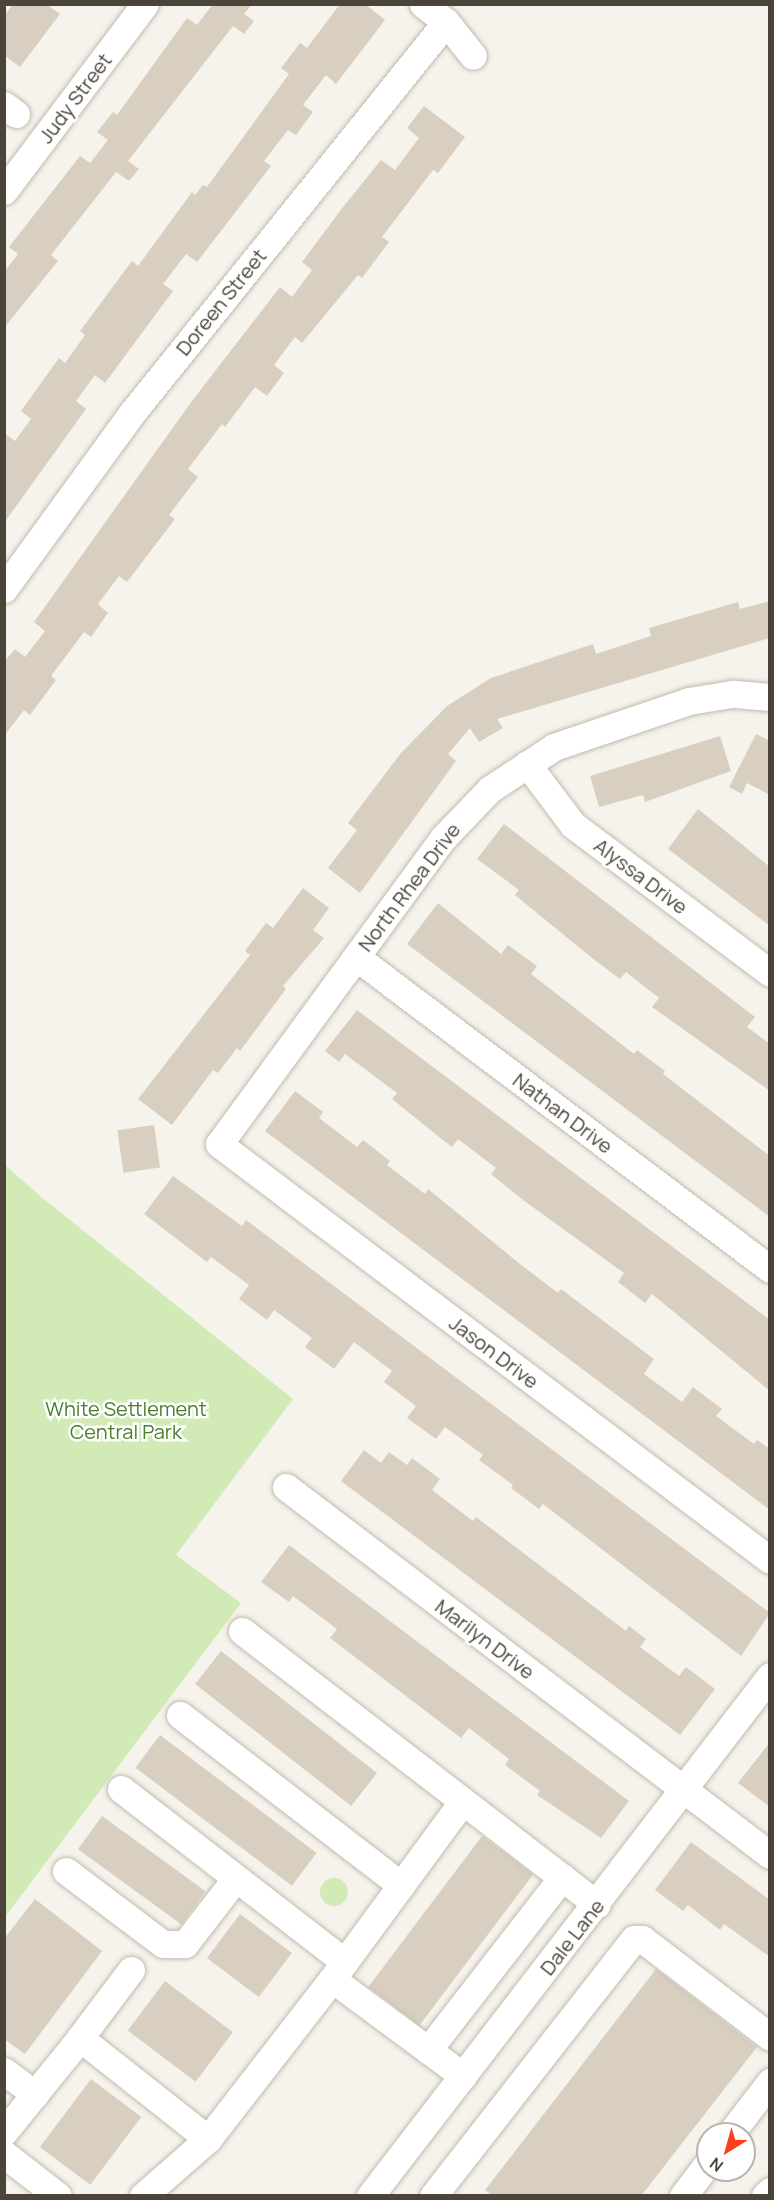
<!DOCTYPE html>
<html>
<head>
<meta charset="utf-8">
<style>
  body { margin:0 }
  #map { position:relative; width:774px; height:2200px; overflow:hidden; background:#f6f3ec; font-family:Manrope,sans-serif }
  div>[style] { position:absolute }
  [style*='--x'] { left:calc(var(--x)*1px); top:calc(var(--y)*1px); width:calc(var(--w)*1px); rotate:calc(var(--a)*1deg) }
  .green>* { inset:0; background:#d2eab5 }
  .round { border-radius:50% }
  .building>* { inset:0; background:#d8cfc1; transform-origin:0 0 }
  .roads { filter:drop-shadow(0 0 2px #c2bbae) drop-shadow(0 0 2px #c2bbae) }
  .minor>* { height:27px; margin:-13.5px; padding:0 13.5px; transform-origin:13.5px; border-radius:13.5px; background:#fff }
  span { translate:-50% -50%; white-space:nowrap; text-align:center; line-height:1.15; -webkit-text-stroke:5px #fff; paint-order:stroke }
  .street-label { font-size:20px; color:#4b4439 }
  .park-label { font-size:20px; color:#4a7f2a }
  .frame { position:absolute; inset:0; border:6px solid #4b4439; pointer-events:none }
  .north { position:absolute; left:696px; top:2122px; width:60px; height:60px; box-sizing:border-box; background:#fff; border:2px solid #b7b4b0; border-radius:50%; rotate:217deg; font-size:16px; font-weight:700; line-height:24px; text-align:center; color:#4b4439 }
  .north::after { content:''; display:block; margin:auto; width:21px; height:27px; background:#fc3f1d; clip-path:polygon(50% 0,100% 100%,50% 72%,0 100%) }
</style>
</head>
<body>
<div id="map">
  <div class="green">
    <i style="clip-path:polygon(4px 1164px,40px 1196px,293px 1399px,176px 1555px,241px 1603px,5px 1917px)"></i>
    <i class="round" style="left:320px;top:1878px;width:28px;height:28px"></i>
  </div>
  <div class="building">
    <i style="clip-path:polygon(13px 4px,46px 4px,60px 14px,20px 67px,4px 55px,4px 16px)"></i>
    <i style="clip-path:polygon(213px 4px,252px 4px,244px 14px,254px 21px,244px 34px,233px 26px,128px 161px,139px 169px,129px 181px,116px 172px,51px 255px,58px 261px,4px 328px,4px 272px,18px 254px,9px 247px,80px 156px,90px 163px,108px 140px,97px 132px,113px 112px,117px 115px,187px 18px,197px 25px)"></i>
    <i style="clip-path:polygon(340px 4px,365px 4px,385px 20px,336px 84px,326px 75px,303px 105px,313px 112px,296px 135px,288px 130px,264px 161px,271px 166px,197px 262px,186px 254px,163px 284px,173px 291px,105px 383px,95px 375px,76px 401px,86px 409px,4px 523px,4px 433px,15px 441px,31px 419px,21px 411px,49px 372px,59px 358px,65px 363px,85px 335px,80px 331px,132px 261px,138px 266px,192px 192px,195px 195px,203px 185px,207px 187px,289px 74px,281px 68px,300px 43px,307px 48px)"></i>
    <i style="clip-path:polygon(424px 106px,465px 137px,438px 173px,433px 170px,382px 237px,389px 242px,362px 278px,358px 275px,302px 343px,295px 337px,274px 365px,284px 373px,267px 396px,255px 387px,225px 427px,222px 424px,188px 469px,198px 477px,169px 515px,175px 519px,127px 582px,119px 576px,98px 604px,108px 613px,91px 637px,84px 632px,51px 676px,56px 680px,30px 715px,24px 710px,4px 736px,4px 662px,15px 649px,25px 657px,45px 631px,34px 622px,192px 401px,280px 287px,292px 297px,312px 270px,302px 262px,343px 207px,381px 160px,395px 170px,419px 138px,407px 128px)"></i>
    <i style="clip-path:polygon(770px 601px,770px 638px,497px 719px,503px 728px,479px 742px,470px 728px,448px 754px,456px 761px,360px 893px,328px 868px,357px 830px,348px 823px,401px 753px,447px 706px,491px 678px,593px 644px,596px 654px,651px 636px,649px 628px,738px 602px,740px 609px)"></i>
    <i style="clip-path:polygon(756px 734px,770px 741px,770px 795px,747px 783px,742px 794px,729px 787px)"></i>
    <i style="clip-path:polygon(720px 736px,731px 771px,645px 802px,643px 795px,599px 807px,590px 776px)"></i>
    <i style="clip-path:polygon(698px 809px,770px 867px,770px 926px,668px 849px)"></i>
    <i style="clip-path:polygon(504px 824px,755px 1017px,747px 1027px,770px 1044px,770px 1091px,652px 1007px,659px 998px,626px 972px,620px 979px,592px 958px,515px 895px,519px 890px,477px 859px)"></i>
    <i style="clip-path:polygon(303px 888px,329px 908px,313px 930px,324px 938px,283px 986px,286px 989px,240px 1051px,237px 1048px,218px 1073px,213px 1070px,172px 1125px,138px 1099px,250px 955px,245px 951px,266px 923px,273px 928px)"></i>
    <i style="clip-path:polygon(438px 903px,501px 954px,508px 945px,537px 966px,531px 974px,634px 1054px,637px 1050px,665px 1071px,663px 1074px,770px 1156px,770px 1217px,407px 944px)"></i>
    <i style="clip-path:polygon(357px 1010px,770px 1320px,770px 1391px,652px 1294px,645px 1303px,618px 1282px,624px 1273px,523px 1200px,491px 1174px,496px 1168px,458px 1139px,452px 1147px,439px 1137px,392px 1099px,397px 1093px,345px 1054px,339px 1062px,325px 1051px)"></i>
    <i style="clip-path:polygon(295px 1091px,323px 1112px,319px 1118px,357px 1147px,363px 1140px,390px 1161px,387px 1165px,425px 1194px,428px 1189px,520px 1264px,558px 1293px,561px 1289px,654px 1359px,644px 1374px,682px 1402px,693px 1387px,722px 1409px,716px 1416px,754px 1444px,757px 1440px,770px 1449px,770px 1510px,265px 1131px)"></i>
    <i style="left:154px;top:1125px;width:43px;height:37px;rotate:82deg"></i>
    <i style="clip-path:polygon(173px 1176px,242px 1226px,246px 1220px,770px 1613px,741px 1656px,543px 1504px,539px 1509px,511px 1488px,513px 1485px,479px 1460px,483px 1455px,445px 1427px,436px 1439px,407px 1418px,416px 1406px,384px 1382px,392px 1371px,354px 1342px,334px 1369px,305px 1347px,312px 1338px,274px 1310px,267px 1320px,239px 1299px,249px 1285px,211px 1257px,207px 1262px,144px 1214px)"></i>
    <i style="clip-path:polygon(364px 1450px,381px 1463px,389px 1452px,407px 1465px,412px 1458px,440px 1479px,432px 1490px,473px 1521px,476px 1517px,626px 1631px,629px 1626px,646px 1639px,640px 1647px,679px 1676px,686px 1667px,715px 1689px,680px 1735px,341px 1481px)"></i>
    <i style="clip-path:polygon(289px 1545px,629px 1801px,601px 1838px,537px 1795px,540px 1791px,505px 1765px,509px 1759px,469px 1728px,461px 1738px,330px 1638px,337px 1629px,293px 1596px,289px 1602px,261px 1582px)"></i>
    <i style="left:221px;top:1651px;width:198px;height:42px;rotate:38deg"></i>
    <i style="left:160px;top:1735px;width:196px;height:41px;rotate:37deg"></i>
    <i style="clip-path:polygon(770px 1742px,770px 1807px,738px 1783px)"></i>
    <i style="left:102px;top:1816px;width:128px;height:41px;rotate:36deg"></i>
    <i style="left:482px;top:1836px;width:64px;height:189px;rotate:37deg"></i>
    <i style="clip-path:polygon(691px 1842px,770px 1900px,770px 1957px,724px 1924px,720px 1930px,688px 1905px,683px 1911px,655px 1890px)"></i>
    <i style="clip-path:polygon(35px 1899px,102px 1951px,25px 2054px,4px 2039px,4px 1939px)"></i>
    <i style="left:240px;top:1914px;width:65px;height:55px;rotate:37deg"></i>
    <i style="clip-path:polygon(656px 1969px,757px 2047px,641px 2196px,493px 2196px,485px 2190px)"></i>
    <i style="left:165px;top:1981px;width:85px;height:62px;rotate:37deg"></i>
    <i style="left:91px;top:2079px;width:63px;height:85px;rotate:37deg"></i>
  </div>
  <div class="roads">
    <div class="minor">
      <i style="--x:423;--y:4;--w:29;--a:38"></i>
      <i style="--x:446;--y:22;--w:43;--a:51.5"></i>
      <i style="--x:4;--y:105;--w:15;--a:37"></i>
      <i style="--x:4;--y:191;--w:234;--a:-53"></i>
      <i style="--x:4;--y:589;--w:218;--a:-54"></i>
      <i style="--x:132;--y:413;--w:501;--a:-51.23"></i>
      <i style="--x:770;--y:697;--w:38;--a:-175"></i>
      <i style="--x:732;--y:694;--w:44;--a:170.8"></i>
      <i style="--x:689;--y:701;--w:143;--a:161.2"></i>
      <i style="--x:554;--y:747;--w:77;--a:146.7"></i>
      <i style="--x:490;--y:789;--w:68;--a:133.8"></i>
      <i style="--x:443;--y:838;--w:379;--a:126.2"></i>
      <i style="--x:219;--y:1144;--w:690;--a:37.05"></i>
      <i style="--x:527;--y:764;--w:76;--a:53"></i>
      <i style="--x:573;--y:825;--w:246;--a:36.9"></i>
      <i style="--x:356;--y:957;--w:518;--a:37"></i>
      <i style="--x:286;--y:1487;--w:608;--a:37.25"></i>
      <i style="--x:242;--y:1631;--w:448;--a:37.6"></i>
      <i style="--x:180;--y:1715;--w:279;--a:37.6"></i>
      <i style="--x:121;--y:1789;--w:283;--a:37.7"></i>
      <i style="--x:66;--y:1871;--w:121;--a:37"></i>
      <i style="--x:163;--y:1944;--w:22;--a:0"></i>
      <i style="--x:185;--y:1944;--w:83;--a:-52.3"></i>
      <i style="--x:131;--y:1970;--w:85;--a:126.9"></i>
      <i style="--x:80;--y:2038;--w:163;--a:38.3"></i>
      <i style="--x:208;--y:2139;--w:202;--a:-52.2"></i>
      <i style="--x:332;--y:1979;--w:163;--a:36.5"></i>
      <i style="--x:335;--y:1975;--w:215;--a:-53.7"></i>
      <i style="--x:428;--y:2050;--w:219;--a:-52.2"></i>
      <i style="--x:4;--y:2071;--w:39;--a:37"></i>
      <i style="--x:4;--y:2132;--w:121;--a:-51"></i>
      <i style="--x:730;--y:2134;--w:66;--a:-52.4"></i>
      <i style="--x:4;--y:2154;--w:68;--a:37.9"></i>
      <i style="--x:143;--y:2196;--w:86;--a:-41.2"></i>
      <i style="--x:370;--y:2196;--w:656;--a:-52.43"></i>
      <i style="--x:433;--y:2196;--w:326;--a:-52"></i>
      <i style="--x:634;--y:1939;--w:8;--a:0"></i>
      <i style="--x:642;--y:1939;--w:161;--a:37.4"></i>
      <i style="--x:683;--y:2196;--w:41;--a:-52.9"></i>
      <i style="--x:765;--y:2196;--w:7;--a:-45"></i>
    </div>
  </div>
  <div class="street-label">
    <span style="left:75px;top:98px;rotate:-53deg">Judy Street</span>
    <span style="left:221px;top:302px;rotate:-51deg">Doreen Street</span>
    <span style="left:641px;top:876px;rotate:37deg">Alyssa Drive</span>
    <span style="left:409px;top:887px;rotate:-53deg">North Rhea Drive</span>
    <span style="left:563px;top:1113px;rotate:37deg">Nathan Drive</span>
    <span style="left:494px;top:1352px;rotate:37deg">Jason Drive</span>
    <span style="left:485px;top:1639px;rotate:37deg">Marilyn Drive</span>
    <span style="left:572px;top:1937px;rotate:-52deg">Dale Lane</span>
  </div>
  <div class="park-label">
    <span style="left:126px;top:1420px">White Settlement<br>Central Park</span>
  </div>
  <div class="frame"></div>
  <div class="north">N</div>
</div>
</body>
</html>
